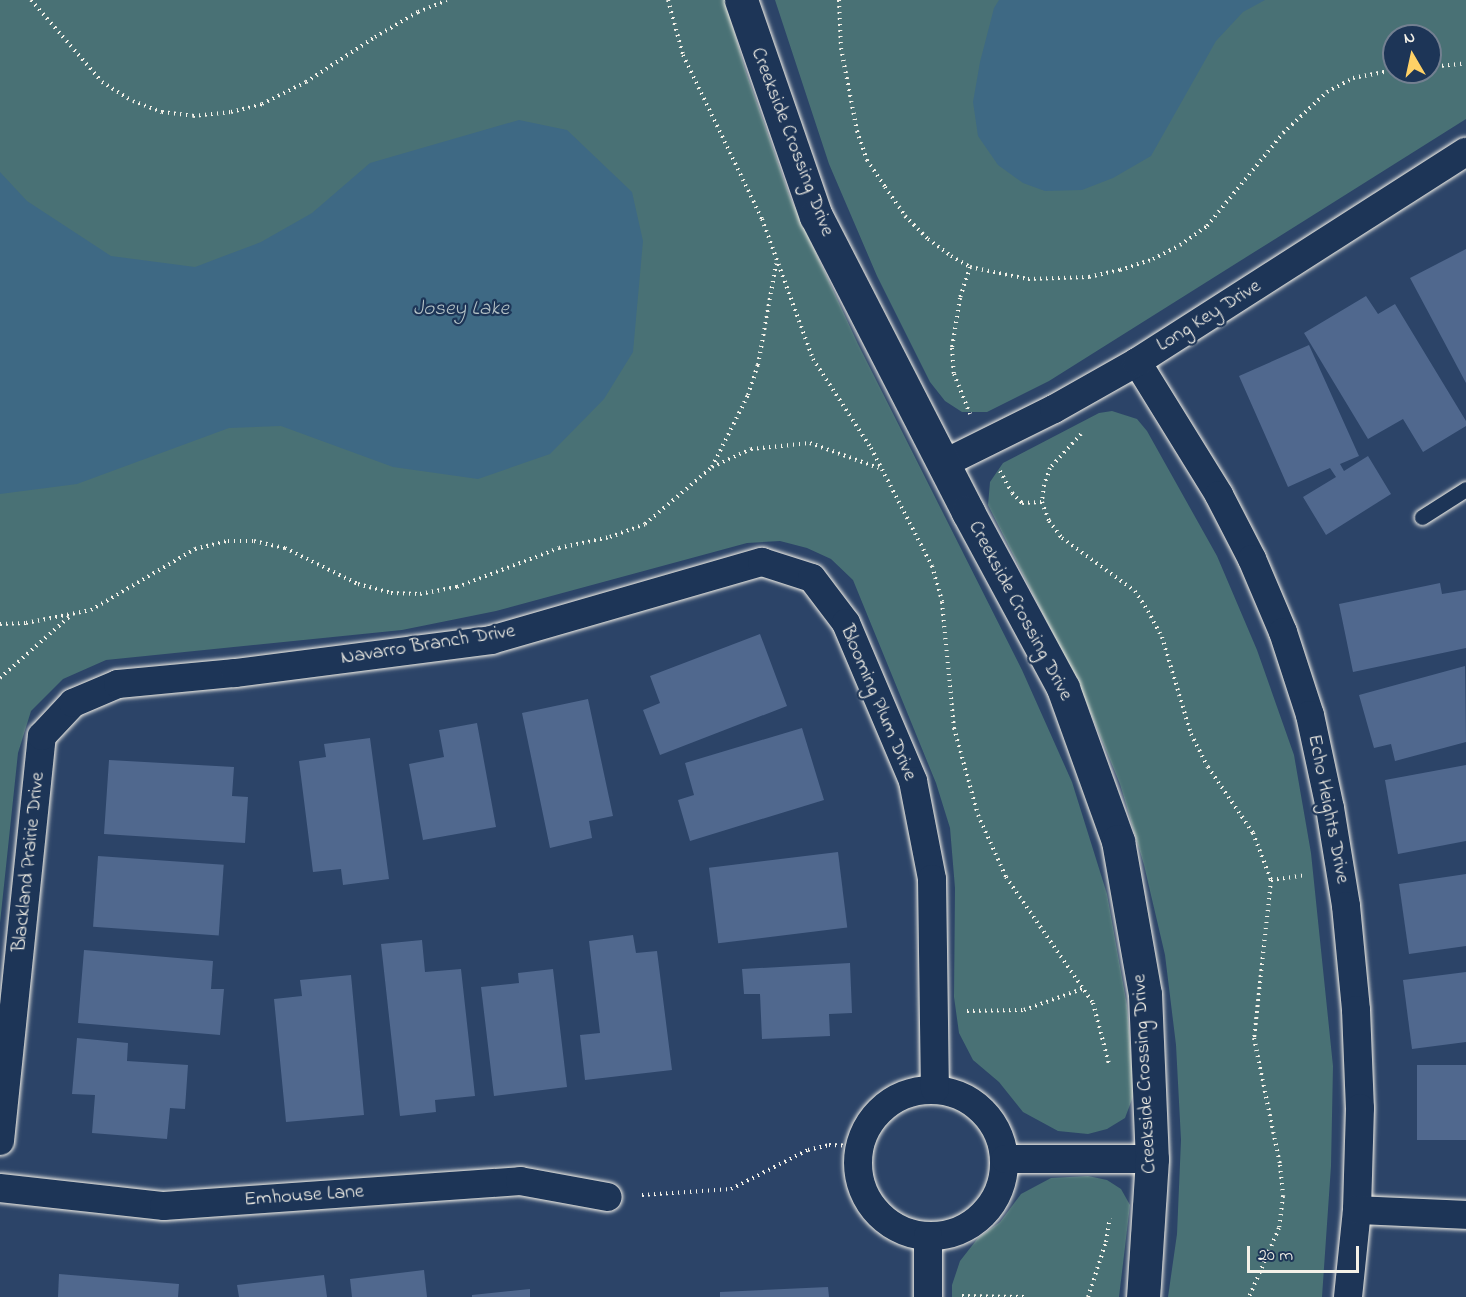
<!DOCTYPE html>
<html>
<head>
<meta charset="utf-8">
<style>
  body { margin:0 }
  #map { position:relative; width:1466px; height:1297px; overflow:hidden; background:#2c4468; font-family:"Indie Flower",sans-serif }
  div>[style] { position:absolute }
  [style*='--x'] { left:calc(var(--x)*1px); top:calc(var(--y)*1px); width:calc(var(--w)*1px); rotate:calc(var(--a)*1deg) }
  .green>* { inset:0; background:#497175 }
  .water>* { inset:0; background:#3e6984 }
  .building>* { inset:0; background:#50688e; transform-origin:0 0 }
  .path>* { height:4px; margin-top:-2px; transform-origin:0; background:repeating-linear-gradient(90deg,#f4f1e8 0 1.5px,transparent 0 6px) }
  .roads { filter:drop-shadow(0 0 2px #f4f1e8) drop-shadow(0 0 2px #f4f1e8) }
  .service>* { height:15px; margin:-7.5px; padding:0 7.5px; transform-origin:7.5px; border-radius:7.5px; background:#1d3557 }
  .minor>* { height:28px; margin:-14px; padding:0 14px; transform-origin:14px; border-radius:14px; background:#1d3557 }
  .minor>.ring { margin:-14px; padding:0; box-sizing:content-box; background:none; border:28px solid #1d3557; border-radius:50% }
  .tertiary>* { height:33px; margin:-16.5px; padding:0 16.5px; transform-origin:16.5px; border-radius:16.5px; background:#1d3557 }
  span { translate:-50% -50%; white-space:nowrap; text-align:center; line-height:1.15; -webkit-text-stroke:4.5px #1d3557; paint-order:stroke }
  .street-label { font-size:20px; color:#f4f1e8 }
  .water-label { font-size:21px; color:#b4c1c5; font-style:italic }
  .north { position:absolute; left:1382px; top:24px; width:60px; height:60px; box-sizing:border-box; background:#1d3557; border:2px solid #738091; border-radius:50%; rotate:351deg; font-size:16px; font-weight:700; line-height:24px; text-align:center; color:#f4f1e8 }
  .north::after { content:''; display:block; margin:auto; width:21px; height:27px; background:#ffd166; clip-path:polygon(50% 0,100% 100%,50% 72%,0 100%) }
  .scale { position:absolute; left:1247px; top:1246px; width:112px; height:27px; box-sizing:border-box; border:3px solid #f4f1e8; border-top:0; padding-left:8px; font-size:18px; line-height:21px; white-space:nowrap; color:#f4f1e8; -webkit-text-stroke:4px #1d3557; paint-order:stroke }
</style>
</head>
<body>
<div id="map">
  <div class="green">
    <i style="clip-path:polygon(0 0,725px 0,745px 69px,790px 197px,858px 344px,1022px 670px,1072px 782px,1107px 894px,1127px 1005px,1134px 1094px,1125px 1118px,1107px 1129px,1088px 1134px,1058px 1131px,1023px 1112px,999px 1082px,973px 1060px,959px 1033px,954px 997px,955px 888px,950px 828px,936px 783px,853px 580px,831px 559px,807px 548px,780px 541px,747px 543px,496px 611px,402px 630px,106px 660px,63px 679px,31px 711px,18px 753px,0 923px)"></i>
    <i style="clip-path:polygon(evenodd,775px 0,1466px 0,1466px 119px,1049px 381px,987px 412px,962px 412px,945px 401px,930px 382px,877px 276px,829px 164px,775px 0,1394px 36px,1430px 36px,1430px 72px,1394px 72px,1394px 36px)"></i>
    <i style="clip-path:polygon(1112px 411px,1137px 419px,1147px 431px,1217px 556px,1257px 650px,1294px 755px,1311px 853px,1333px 1066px,1331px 1166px,1322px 1297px,1168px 1297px,1177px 1234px,1181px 1140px,1176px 1045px,1165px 955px,1144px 865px,1120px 784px,1080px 687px,988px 505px,990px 482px,1003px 463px,1099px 413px)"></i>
    <i style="clip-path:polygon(1088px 1176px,1107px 1180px,1121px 1189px,1130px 1205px,1119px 1297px,952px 1297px,952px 1285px,960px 1261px,978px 1238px,1000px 1222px,1021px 1194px,1051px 1178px)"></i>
  </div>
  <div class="water">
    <i style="clip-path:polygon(999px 0,1265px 0,1243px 12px,1216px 41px,1151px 156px,1113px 178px,1082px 190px,1045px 191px,1023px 183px,998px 165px,978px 136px,973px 102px,980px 62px,994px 8px)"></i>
    <i style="clip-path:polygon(519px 120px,567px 130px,632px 192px,643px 241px,633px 352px,604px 399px,550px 454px,478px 479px,393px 467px,281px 426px,229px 428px,77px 484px,0 494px,0 172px,27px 201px,111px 256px,195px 267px,261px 242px,312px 213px,370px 163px)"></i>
  </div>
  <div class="building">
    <i style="clip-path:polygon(1466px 249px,1466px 383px,1410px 278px)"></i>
    <i style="clip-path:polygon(1366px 296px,1378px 314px,1395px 304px,1466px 421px,1466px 426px,1423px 452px,1403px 419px,1368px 439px,1304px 333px)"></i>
    <i style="clip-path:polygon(1309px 345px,1359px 456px,1340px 464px,1344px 471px,1368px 456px,1391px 494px,1326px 535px,1303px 497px,1336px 477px,1330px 468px,1288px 487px,1239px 376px)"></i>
    <i style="clip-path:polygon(1440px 583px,1442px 594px,1466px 590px,1466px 648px,1353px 672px,1339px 604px)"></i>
    <i style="clip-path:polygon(760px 634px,787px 706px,660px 755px,643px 710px,660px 703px,650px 676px)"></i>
    <i style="clip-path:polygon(1465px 666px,1466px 742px,1395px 761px,1391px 744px,1374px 748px,1359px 695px)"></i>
    <i style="clip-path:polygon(588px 699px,613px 816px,589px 821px,592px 838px,550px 848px,522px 713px)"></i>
    <i style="clip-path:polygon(477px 723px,496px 827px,423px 840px,409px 764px,444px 757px,439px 730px)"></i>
    <i style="clip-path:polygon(802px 728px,824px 800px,690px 841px,678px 800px,694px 795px,685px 763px)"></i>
    <i style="clip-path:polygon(370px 738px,389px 879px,343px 885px,341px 869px,313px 872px,299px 761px,326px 757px,324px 744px)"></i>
    <i style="clip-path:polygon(109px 760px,234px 767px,232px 796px,248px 797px,245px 843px,104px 834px)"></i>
    <i style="clip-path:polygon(1466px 765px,1466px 841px,1398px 854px,1385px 780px)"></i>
    <i style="left:838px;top:852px;width:76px;height:130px;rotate:83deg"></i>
    <i style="left:98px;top:856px;width:126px;height:71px;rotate:4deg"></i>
    <i style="clip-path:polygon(1466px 874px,1466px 946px,1409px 954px,1399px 884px)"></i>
    <i style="clip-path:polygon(633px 935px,636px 953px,657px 951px,672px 1070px,585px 1080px,580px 1035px,600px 1033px,589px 941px)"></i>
    <i style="clip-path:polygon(422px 940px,425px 972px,461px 969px,475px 1096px,435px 1100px,436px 1112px,400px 1116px,381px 944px)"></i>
    <i style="clip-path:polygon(84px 950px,213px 961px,211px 989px,224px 989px,220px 1035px,78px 1023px)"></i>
    <i style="clip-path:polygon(850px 963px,852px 1013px,829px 1014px,830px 1036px,762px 1039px,760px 994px,744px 994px,742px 969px)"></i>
    <i style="clip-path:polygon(553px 969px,567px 1087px,494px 1096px,481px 987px,519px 983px,518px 973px)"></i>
    <i style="clip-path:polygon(1466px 972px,1466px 1042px,1412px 1049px,1403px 980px)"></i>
    <i style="clip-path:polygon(351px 975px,364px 1115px,286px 1122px,274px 999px,302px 996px,300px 980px)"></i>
    <i style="clip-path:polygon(77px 1038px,128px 1043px,127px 1061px,188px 1065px,185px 1109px,170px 1108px,167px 1139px,92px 1133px,95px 1095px,72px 1094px)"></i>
    <i style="left:1466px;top:1065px;width:75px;height:49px;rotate:90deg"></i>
    <i style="clip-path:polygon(424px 1270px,427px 1297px,352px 1297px,350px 1279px)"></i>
    <i style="clip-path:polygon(59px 1274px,179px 1284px,178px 1297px,58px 1297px)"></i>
    <i style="clip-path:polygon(324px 1275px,327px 1297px,239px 1297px,237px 1285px)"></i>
    <i style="clip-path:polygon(828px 1287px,829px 1297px,720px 1297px,720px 1292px)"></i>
    <i style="clip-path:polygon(530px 1289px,530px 1297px,472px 1297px,472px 1295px)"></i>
  </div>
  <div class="path">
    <i style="--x:31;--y:0;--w:108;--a:49.1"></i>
    <i style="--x:102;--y:82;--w:36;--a:32"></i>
    <i style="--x:133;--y:101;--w:31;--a:21"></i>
    <i style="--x:162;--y:112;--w:31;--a:7"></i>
    <i style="--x:193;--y:116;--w:38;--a:-6"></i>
    <i style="--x:231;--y:112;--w:32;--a:-14"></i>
    <i style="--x:262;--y:104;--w:49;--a:-26.6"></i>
    <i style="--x:306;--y:82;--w:82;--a:-33.1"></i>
    <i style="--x:375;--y:37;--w:50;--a:-30.2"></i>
    <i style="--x:418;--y:12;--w:31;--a:-22"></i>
    <i style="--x:668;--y:0;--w:57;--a:74.7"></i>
    <i style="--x:683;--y:55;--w:182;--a:64.3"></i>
    <i style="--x:762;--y:219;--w:149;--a:70"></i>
    <i style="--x:813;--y:359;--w:106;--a:56.9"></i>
    <i style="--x:871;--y:448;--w:133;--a:62.7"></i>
    <i style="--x:932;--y:566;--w:37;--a:74"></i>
    <i style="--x:942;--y:602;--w:127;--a:84.6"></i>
    <i style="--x:954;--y:728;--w:90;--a:74.6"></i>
    <i style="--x:978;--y:815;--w:68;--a:65.7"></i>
    <i style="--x:1006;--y:877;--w:153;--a:55.4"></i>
    <i style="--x:1093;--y:1003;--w:63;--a:75.3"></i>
    <i style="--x:839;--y:0;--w:48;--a:87.6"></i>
    <i style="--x:841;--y:48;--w:85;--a:79.1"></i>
    <i style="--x:857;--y:131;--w:31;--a:71"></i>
    <i style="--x:867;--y:160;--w:32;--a:56"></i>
    <i style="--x:885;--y:187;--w:35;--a:55"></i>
    <i style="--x:905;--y:216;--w:33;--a:45"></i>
    <i style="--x:928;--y:239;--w:29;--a:36"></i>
    <i style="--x:951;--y:256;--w:22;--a:30"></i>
    <i style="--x:970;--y:267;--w:59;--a:11.7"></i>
    <i style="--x:1028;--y:279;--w:61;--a:-1.9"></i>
    <i style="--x:1089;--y:277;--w:32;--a:-13"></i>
    <i style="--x:1120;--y:270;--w:35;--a:-18"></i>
    <i style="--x:1153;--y:259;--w:30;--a:-27"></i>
    <i style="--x:1180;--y:245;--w:33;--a:-35"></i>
    <i style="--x:1207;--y:226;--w:120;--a:-50.7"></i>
    <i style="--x:1283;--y:133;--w:60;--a:-43"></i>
    <i style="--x:1327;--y:92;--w:30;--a:-28"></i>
    <i style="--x:1353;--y:78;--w:42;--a:-11"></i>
    <i style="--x:1430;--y:67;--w:36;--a:-6"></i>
    <i style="--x:970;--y:267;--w:33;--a:108"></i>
    <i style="--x:960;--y:298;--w:51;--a:99.1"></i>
    <i style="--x:952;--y:348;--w:26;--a:86"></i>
    <i style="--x:954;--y:374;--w:43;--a:68.2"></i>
    <i style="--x:1081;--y:434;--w:46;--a:132.4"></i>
    <i style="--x:1050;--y:468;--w:18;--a:109"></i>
    <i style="--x:1044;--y:485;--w:17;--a:97"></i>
    <i style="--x:1042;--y:502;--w:20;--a:70"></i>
    <i style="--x:1049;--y:521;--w:21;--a:53"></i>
    <i style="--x:1062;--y:538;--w:90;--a:36"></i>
    <i style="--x:1135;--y:591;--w:24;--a:57"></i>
    <i style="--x:1148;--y:611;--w:30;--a:62"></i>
    <i style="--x:1162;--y:637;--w:101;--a:73.4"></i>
    <i style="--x:1191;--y:734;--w:37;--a:63"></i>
    <i style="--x:1208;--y:767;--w:80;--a:55.7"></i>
    <i style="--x:1253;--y:833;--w:50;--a:69"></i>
    <i style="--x:1271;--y:880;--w:159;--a:96.1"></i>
    <i style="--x:1254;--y:1038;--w:130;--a:78.4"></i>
    <i style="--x:1280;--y:1165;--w:31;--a:84"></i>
    <i style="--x:1283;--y:1196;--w:32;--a:97"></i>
    <i style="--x:1279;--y:1228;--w:75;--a:113.5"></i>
    <i style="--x:712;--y:467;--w:80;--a:-63.4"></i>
    <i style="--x:748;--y:395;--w:32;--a:-72"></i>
    <i style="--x:758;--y:365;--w:103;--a:-79.9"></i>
    <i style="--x:1000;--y:471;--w:25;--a:61"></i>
    <i style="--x:1012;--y:493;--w:14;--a:45"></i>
    <i style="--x:1022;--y:503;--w:20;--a:-3"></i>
    <i style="--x:0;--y:624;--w:26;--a:-2"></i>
    <i style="--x:26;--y:623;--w:66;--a:-11.3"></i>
    <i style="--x:91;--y:610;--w:121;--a:-30.4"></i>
    <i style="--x:195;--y:549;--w:34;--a:-14"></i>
    <i style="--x:228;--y:541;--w:26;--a:0"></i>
    <i style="--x:254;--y:541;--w:32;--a:13"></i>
    <i style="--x:285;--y:548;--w:81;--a:26.3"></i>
    <i style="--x:358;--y:584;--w:34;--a:15"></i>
    <i style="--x:391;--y:593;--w:29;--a:2"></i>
    <i style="--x:420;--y:594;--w:38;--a:-11"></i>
    <i style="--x:457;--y:587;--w:109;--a:-20.9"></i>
    <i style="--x:559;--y:548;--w:52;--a:-12.2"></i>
    <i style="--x:610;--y:537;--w:37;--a:-20"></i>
    <i style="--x:645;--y:524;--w:88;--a:-40.4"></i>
    <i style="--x:712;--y:467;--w:43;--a:-24.8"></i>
    <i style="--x:751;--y:449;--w:59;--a:-5.8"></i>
    <i style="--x:810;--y:443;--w:73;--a:19.9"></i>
    <i style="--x:0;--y:678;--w:92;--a:-41.5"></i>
    <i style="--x:1271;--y:880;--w:35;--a:-8"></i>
    <i style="--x:967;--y:1011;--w:57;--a:-1"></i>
    <i style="--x:1024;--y:1010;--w:65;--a:-19.8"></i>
    <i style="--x:642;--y:1195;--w:89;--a:-3.9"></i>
    <i style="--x:731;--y:1189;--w:86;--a:-26.9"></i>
    <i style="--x:808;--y:1150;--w:22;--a:-13"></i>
    <i style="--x:829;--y:1145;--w:31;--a:2"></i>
    <i style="--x:962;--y:1296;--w:64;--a:0.9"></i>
    <i style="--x:1088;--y:1297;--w:58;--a:-71.9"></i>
    <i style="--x:1106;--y:1242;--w:24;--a:-81"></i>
  </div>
  <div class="roads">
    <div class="service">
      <i style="--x:1422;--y:517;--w:52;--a:-32.5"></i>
    </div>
    <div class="minor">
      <i style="--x:1137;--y:362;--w:156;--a:58.3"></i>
      <i style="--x:1219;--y:495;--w:72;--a:62.7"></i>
      <i style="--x:1252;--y:559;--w:79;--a:67"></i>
      <i style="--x:1283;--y:632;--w:87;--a:72"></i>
      <i style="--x:1310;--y:715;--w:95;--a:77.9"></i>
      <i style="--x:1330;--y:808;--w:99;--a:80.7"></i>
      <i style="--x:1346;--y:906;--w:104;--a:84.5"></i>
      <i style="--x:1356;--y:1010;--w:98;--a:87.7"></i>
      <i style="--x:1360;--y:1108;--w:102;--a:91.7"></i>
      <i style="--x:1357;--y:1210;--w:87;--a:95.9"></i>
      <i style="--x:943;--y:464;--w:124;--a:-26.4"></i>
      <i style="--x:1054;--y:409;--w:95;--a:-29.5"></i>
      <i style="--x:1137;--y:362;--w:390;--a:-32.6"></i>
      <i class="ring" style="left:858px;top:1090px;width:118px;height:118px"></i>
      <i style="--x:0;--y:1141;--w:407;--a:-84.1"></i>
      <i style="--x:42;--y:736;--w:45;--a:-46.8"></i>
      <i style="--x:73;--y:703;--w:49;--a:-22.9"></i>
      <i style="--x:118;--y:684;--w:118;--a:-5.4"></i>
      <i style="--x:235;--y:673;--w:258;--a:-7.3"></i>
      <i style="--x:491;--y:640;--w:282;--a:-16.1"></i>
      <i style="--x:762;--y:562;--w:52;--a:17.7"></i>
      <i style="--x:812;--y:578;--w:56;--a:52.9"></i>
      <i style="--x:846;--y:623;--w:172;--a:67"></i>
      <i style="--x:913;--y:781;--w:100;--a:79"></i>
      <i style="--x:932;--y:879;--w:210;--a:89.2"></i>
      <i style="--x:1005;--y:1159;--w:147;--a:0"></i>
      <i style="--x:0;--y:1188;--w:165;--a:6.3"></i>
      <i style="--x:164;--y:1206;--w:357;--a:-4"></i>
      <i style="--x:520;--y:1181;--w:89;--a:10.3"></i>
      <i style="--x:1357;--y:1210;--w:109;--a:2.6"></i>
      <i style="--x:928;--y:1236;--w:61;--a:90"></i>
    </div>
    <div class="tertiary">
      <i style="--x:741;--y:0;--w:229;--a:70.9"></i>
      <i style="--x:816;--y:216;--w:333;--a:62.8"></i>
      <i style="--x:968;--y:512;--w:200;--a:61.6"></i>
      <i style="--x:1063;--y:688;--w:163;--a:70.2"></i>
      <i style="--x:1118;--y:841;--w:155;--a:80"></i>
      <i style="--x:1145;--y:994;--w:165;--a:87.6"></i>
      <i style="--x:1152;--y:1159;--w:138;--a:93.7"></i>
    </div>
  </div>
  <div class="street-label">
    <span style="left:792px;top:142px;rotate:69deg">Creekside Crossing Drive</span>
    <span style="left:1209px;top:316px;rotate:-32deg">Long Key Drive</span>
    <span style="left:1020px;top:611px;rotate:62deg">Creekside Crossing Drive</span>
    <span style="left:428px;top:645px;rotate:-9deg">Navarro Branch Drive</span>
    <span style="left:878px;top:703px;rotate:67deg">Blooming Plum Drive</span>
    <span style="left:1328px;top:809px;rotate:79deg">Echo Heights Drive</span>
    <span style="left:29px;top:862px;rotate:-84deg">Blackland Prairie Drive</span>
    <span style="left:1145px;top:1074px;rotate:-93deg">Creekside Crossing Drive</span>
    <span style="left:304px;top:1196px;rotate:-4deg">Emhouse Lane</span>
  </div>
  <div class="water-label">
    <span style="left:461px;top:309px">Josey Lake</span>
  </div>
  <div class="north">N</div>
  <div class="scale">20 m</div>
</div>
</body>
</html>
